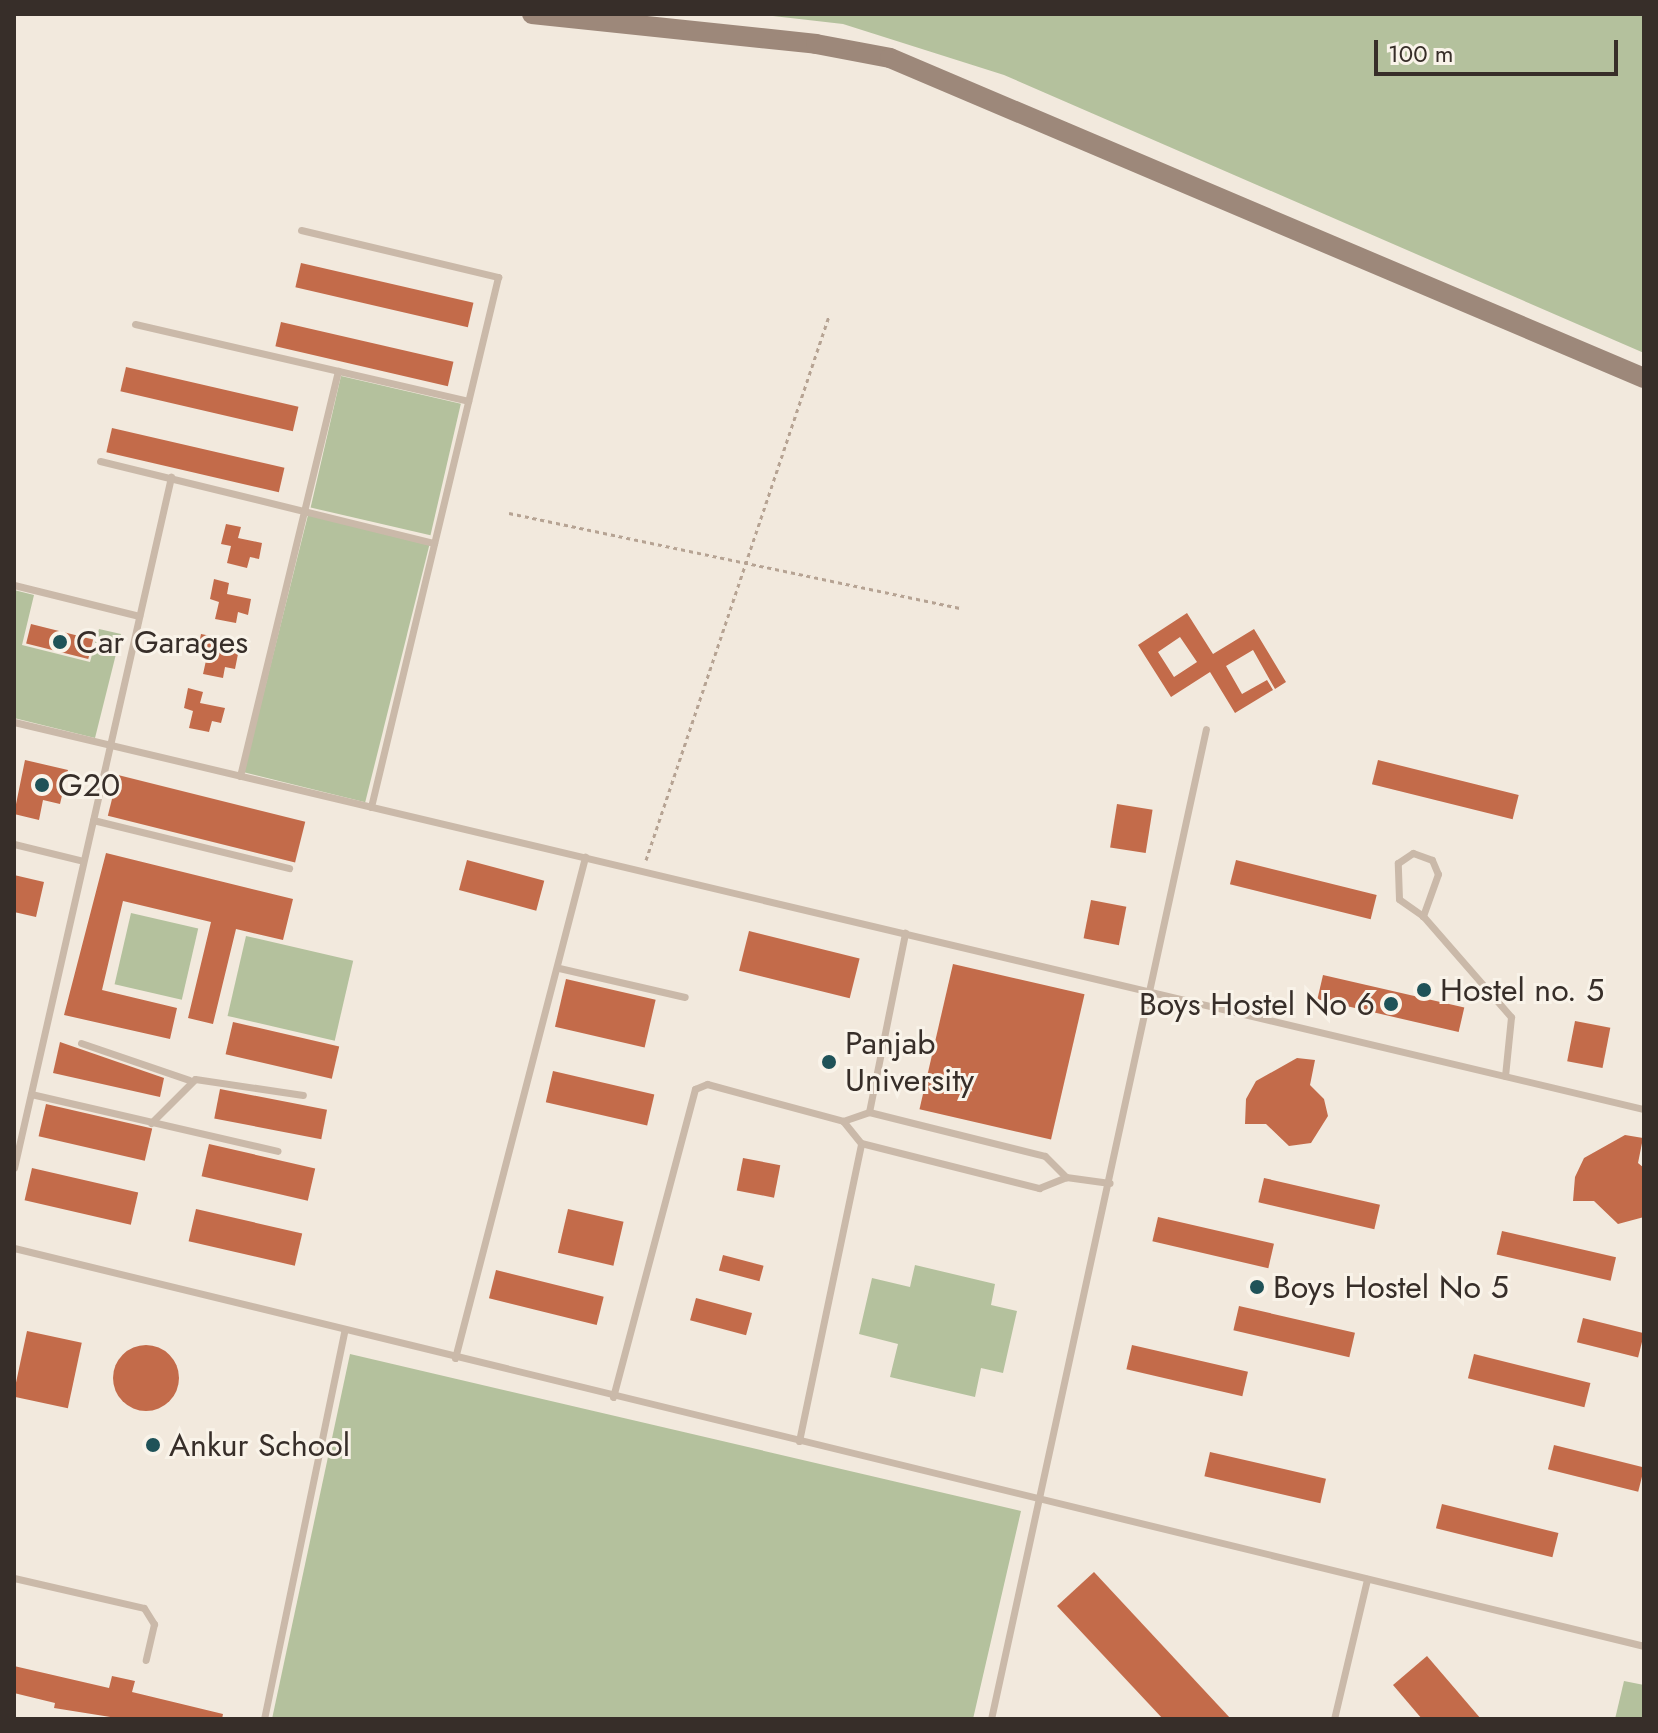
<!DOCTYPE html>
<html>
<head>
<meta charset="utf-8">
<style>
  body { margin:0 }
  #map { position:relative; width:1658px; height:1733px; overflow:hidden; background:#f2e9dd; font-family:Jost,sans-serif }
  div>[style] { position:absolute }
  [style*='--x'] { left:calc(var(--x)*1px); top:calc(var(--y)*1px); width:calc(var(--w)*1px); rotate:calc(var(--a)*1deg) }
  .green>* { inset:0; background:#b4c19d; transform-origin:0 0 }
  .building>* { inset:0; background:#c36b4a; transform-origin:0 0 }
  .round { border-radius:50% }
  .path>* { height:3px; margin-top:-1.5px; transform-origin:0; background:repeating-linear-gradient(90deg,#b6a393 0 4px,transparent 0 8px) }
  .lane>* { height:7px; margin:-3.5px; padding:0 3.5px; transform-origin:3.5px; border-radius:3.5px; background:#cab9a9 }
  .secondary>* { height:20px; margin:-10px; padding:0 10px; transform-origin:10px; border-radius:10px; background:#9d887a }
  .dots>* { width:22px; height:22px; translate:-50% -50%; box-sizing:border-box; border:4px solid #f9f3e9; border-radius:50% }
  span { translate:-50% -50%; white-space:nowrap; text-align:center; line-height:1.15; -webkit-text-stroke:6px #f9f3e9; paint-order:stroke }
  .poi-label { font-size:32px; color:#372e29 }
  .left { translate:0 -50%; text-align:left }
  .right { translate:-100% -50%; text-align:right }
  .frame { position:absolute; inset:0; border:16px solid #372e29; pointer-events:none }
  .scale { position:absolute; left:1374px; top:40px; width:244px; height:36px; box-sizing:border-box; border:4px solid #372e29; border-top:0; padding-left:10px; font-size:24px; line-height:28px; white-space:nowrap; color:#372e29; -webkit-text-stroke:6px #f9f3e9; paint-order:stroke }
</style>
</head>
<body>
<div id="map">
  <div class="green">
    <i style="clip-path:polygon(755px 14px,1644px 14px,1644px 353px,1004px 75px,843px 24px)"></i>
    <i style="left:341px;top:376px;width:123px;height:135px;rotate:13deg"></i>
    <i style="left:308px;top:515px;width:125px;height:265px;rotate:14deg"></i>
    <i style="clip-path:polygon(14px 590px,34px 595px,22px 645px,90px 662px,99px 629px,121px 634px,95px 738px,14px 718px)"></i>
    <i style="left:131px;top:913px;width:69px;height:73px;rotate:13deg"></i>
    <i style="left:246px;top:936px;width:110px;height:82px;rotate:13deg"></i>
    <i style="clip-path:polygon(915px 1265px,995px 1284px,991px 1305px,1017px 1311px,1003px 1373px,981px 1368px,975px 1397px,890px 1377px,898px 1344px,859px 1334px,872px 1278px,910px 1287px)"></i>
    <i style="clip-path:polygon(350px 1354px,1021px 1511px,973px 1719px,272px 1719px)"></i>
    <i style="clip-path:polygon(1624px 1681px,1644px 1685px,1644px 1719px,1615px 1719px)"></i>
  </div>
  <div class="building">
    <i style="left:301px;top:263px;width:177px;height:25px;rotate:13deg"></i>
    <i style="left:281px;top:322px;width:177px;height:25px;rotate:13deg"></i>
    <i style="left:126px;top:367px;width:177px;height:25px;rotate:13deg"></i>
    <i style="left:112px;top:428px;width:177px;height:25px;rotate:13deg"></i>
    <i style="clip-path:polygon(226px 524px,241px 527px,238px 538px,262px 543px,259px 559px,250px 557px,247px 568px,227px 563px,231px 546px,221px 544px)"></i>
    <i style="clip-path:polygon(214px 579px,229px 583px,227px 594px,251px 599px,248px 615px,238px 612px,236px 623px,215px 619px,219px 602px,210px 599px)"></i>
    <i style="clip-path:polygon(evenodd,1187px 613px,1213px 654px,1254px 629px,1286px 682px,1275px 689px,1253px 650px,1226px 666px,1242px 694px,1267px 680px,1273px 690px,1235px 713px,1210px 672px,1171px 697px,1138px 645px,1187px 613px,1180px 637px,1197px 662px,1174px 677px,1158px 652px,1180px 637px)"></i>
    <i style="left:31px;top:624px;width:64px;height:20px;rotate:14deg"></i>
    <i style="clip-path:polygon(201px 634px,216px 637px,214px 648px,238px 654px,235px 669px,225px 667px,223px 678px,203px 674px,207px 656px,197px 654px)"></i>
    <i style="clip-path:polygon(188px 688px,203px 692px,200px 703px,225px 708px,221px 723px,212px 721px,209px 732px,189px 728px,193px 711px,184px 708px)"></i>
    <i style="clip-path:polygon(25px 760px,68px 770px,60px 804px,43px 800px,39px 820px,14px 814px)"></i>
    <i style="left:1378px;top:760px;width:145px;height:25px;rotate:14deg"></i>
    <i style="left:118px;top:775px;width:193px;height:42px;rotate:14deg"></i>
    <i style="left:1117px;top:804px;width:36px;height:44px;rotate:9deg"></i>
    <i style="clip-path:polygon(106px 853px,293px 899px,283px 940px,236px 929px,213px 1024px,188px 1018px,211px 922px,123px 901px,102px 990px,177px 1008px,170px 1039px,64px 1015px)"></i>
    <i style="left:467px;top:860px;width:80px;height:31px;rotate:15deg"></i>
    <i style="left:1236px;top:860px;width:145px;height:25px;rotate:14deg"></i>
    <i style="clip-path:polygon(14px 875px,44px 882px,36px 917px,14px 912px)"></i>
    <i style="left:1091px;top:900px;width:36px;height:39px;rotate:11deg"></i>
    <i style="left:749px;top:931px;width:114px;height:41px;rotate:14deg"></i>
    <i style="left:953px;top:964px;width:135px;height:149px;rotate:13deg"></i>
    <i style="left:1323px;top:975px;width:145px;height:25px;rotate:13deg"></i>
    <i style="left:566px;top:979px;width:92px;height:49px;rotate:13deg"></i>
    <i style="left:1575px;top:1021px;width:36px;height:41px;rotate:11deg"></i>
    <i style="left:233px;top:1022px;width:109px;height:33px;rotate:13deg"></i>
    <i style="clip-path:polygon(60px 1042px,164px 1078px,160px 1097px,53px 1073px)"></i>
    <i style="clip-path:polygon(1297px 1058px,1315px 1060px,1310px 1085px,1324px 1099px,1328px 1116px,1311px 1143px,1289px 1146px,1266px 1124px,1245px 1124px,1246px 1099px,1256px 1081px)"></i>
    <i style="left:553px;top:1071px;width:104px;height:32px;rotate:13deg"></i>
    <i style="left:220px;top:1089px;width:109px;height:30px;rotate:11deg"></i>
    <i style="left:46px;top:1104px;width:109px;height:33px;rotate:13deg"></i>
    <i style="clip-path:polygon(1625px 1135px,1643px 1138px,1638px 1163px,1644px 1168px,1644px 1217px,1618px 1224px,1594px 1201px,1573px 1201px,1575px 1177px,1584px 1158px)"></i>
    <i style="left:209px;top:1144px;width:109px;height:33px;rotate:13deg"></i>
    <i style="left:743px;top:1158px;width:38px;height:33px;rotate:11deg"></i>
    <i style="left:32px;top:1168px;width:109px;height:33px;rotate:13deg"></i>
    <i style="left:1264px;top:1178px;width:119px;height:25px;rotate:13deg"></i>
    <i style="left:196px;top:1209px;width:109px;height:33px;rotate:13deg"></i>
    <i style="left:568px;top:1209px;width:57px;height:45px;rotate:13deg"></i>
    <i style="left:1158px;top:1217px;width:119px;height:25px;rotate:13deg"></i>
    <i style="left:1502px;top:1231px;width:117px;height:24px;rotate:13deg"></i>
    <i style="left:723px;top:1255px;width:42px;height:16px;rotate:15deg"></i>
    <i style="left:496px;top:1270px;width:111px;height:29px;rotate:14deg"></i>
    <i style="left:696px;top:1298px;width:58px;height:23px;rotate:15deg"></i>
    <i style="left:1239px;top:1306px;width:119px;height:25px;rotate:13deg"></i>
    <i style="left:1583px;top:1318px;width:63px;height:25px;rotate:14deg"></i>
    <i style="left:27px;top:1331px;width:56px;height:67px;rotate:12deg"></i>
    <i style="left:1132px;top:1345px;width:119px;height:25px;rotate:13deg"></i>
    <i class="round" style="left:113px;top:1345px;width:66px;height:66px"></i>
    <i style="left:1474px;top:1354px;width:120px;height:25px;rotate:14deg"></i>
    <i style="left:1554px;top:1445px;width:93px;height:25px;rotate:14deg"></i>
    <i style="left:1210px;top:1452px;width:119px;height:25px;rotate:13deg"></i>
    <i style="left:1442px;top:1504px;width:120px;height:25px;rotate:14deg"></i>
    <i style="clip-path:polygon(1094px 1572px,1231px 1719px,1163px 1719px,1057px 1606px)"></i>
    <i style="clip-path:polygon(1427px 1656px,1481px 1719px,1422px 1719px,1393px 1685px)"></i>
    <i style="clip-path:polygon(14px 1666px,109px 1688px,112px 1676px,135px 1681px,132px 1692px,223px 1714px,222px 1719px,123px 1719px,54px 1708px,55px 1703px,14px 1693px)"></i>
  </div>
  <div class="path">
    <i style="--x:509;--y:513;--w:462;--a:11.9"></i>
    <i style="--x:646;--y:860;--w:574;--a:-71.41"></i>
  </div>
  <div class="lane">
    <i style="--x:301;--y:230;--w:203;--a:13.4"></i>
    <i style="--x:498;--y:277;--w:545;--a:103.48"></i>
    <i style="--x:135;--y:324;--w:342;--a:13"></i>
    <i style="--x:100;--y:461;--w:344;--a:13.8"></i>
    <i style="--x:14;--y:585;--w:129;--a:13.9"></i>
    <i style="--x:14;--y:722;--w:1675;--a:13.36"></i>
    <i style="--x:240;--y:776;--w:417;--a:-76.4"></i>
    <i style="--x:93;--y:820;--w:202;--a:13.8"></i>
    <i style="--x:14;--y:844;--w:71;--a:13.8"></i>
    <i style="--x:1423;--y:916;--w:29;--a:-145"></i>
    <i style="--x:1399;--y:899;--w:36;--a:-92"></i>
    <i style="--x:1398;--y:863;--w:18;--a:-34"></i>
    <i style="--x:1413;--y:853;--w:20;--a:20"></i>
    <i style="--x:1432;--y:860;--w:15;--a:67"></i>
    <i style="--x:1438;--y:874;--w:45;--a:109.7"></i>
    <i style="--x:1423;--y:916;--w:134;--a:48.9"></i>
    <i style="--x:1511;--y:1017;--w:59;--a:95.8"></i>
    <i style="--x:559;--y:968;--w:129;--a:13"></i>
    <i style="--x:81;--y:1043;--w:114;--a:18.9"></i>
    <i style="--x:31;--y:1094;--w:253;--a:13"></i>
    <i style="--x:869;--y:1112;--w:183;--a:-78.6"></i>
    <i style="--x:843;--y:1121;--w:28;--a:51"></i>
    <i style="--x:861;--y:1143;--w:184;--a:14.2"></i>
    <i style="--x:1039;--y:1188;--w:29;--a:-22"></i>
    <i style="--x:1066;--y:1177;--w:44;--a:7.8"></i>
    <i style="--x:151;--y:1123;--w:62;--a:-45"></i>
    <i style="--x:195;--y:1079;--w:109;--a:8.4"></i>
    <i style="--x:14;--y:1168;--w:709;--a:-77.2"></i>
    <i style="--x:14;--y:1248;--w:1678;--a:13.72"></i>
    <i style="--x:455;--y:1358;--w:518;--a:-75.45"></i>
    <i style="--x:613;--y:1397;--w:319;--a:-75.1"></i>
    <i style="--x:695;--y:1089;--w:13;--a:-23"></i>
    <i style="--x:707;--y:1084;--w:141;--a:15.2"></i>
    <i style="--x:843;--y:1121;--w:28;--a:-19"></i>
    <i style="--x:869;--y:1112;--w:181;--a:14"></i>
    <i style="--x:1045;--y:1156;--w:30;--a:45"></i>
    <i style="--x:799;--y:1441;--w:304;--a:-78.2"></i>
    <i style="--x:14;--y:1578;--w:133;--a:13"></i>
    <i style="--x:144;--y:1608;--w:19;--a:58"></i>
    <i style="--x:154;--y:1624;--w:37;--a:103"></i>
    <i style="--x:264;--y:1719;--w:396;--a:-78.3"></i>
    <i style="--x:991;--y:1719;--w:1013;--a:-77.75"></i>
    <i style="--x:1334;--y:1719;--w:144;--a:-76.7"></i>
  </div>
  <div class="secondary">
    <i style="--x:532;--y:14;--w:286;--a:6"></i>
    <i style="--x:816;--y:44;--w:75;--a:10.7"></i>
    <i style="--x:890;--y:58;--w:819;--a:23"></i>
  </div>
  <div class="dots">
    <i style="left:60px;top:642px;background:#1f5258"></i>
    <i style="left:42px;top:785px;background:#1f5258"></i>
    <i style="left:1424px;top:990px;background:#1f5258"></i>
    <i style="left:1391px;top:1004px;background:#1f5258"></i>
    <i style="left:829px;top:1062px;background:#1f5258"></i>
    <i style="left:1257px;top:1287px;background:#1f5258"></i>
    <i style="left:153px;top:1445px;background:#1f5258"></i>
  </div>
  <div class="poi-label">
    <span class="left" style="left:76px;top:642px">Car Garages</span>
    <span class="left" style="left:58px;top:785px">G20</span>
    <span class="left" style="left:1440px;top:990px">Hostel no. 5</span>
    <span class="right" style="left:1375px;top:1004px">Boys Hostel No 6</span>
    <span class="left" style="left:845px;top:1062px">Panjab<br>University</span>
    <span class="left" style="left:1273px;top:1287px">Boys Hostel No 5</span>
    <span class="left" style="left:169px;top:1445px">Ankur School</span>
  </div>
  <div class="frame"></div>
  <div class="scale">100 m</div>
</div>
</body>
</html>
